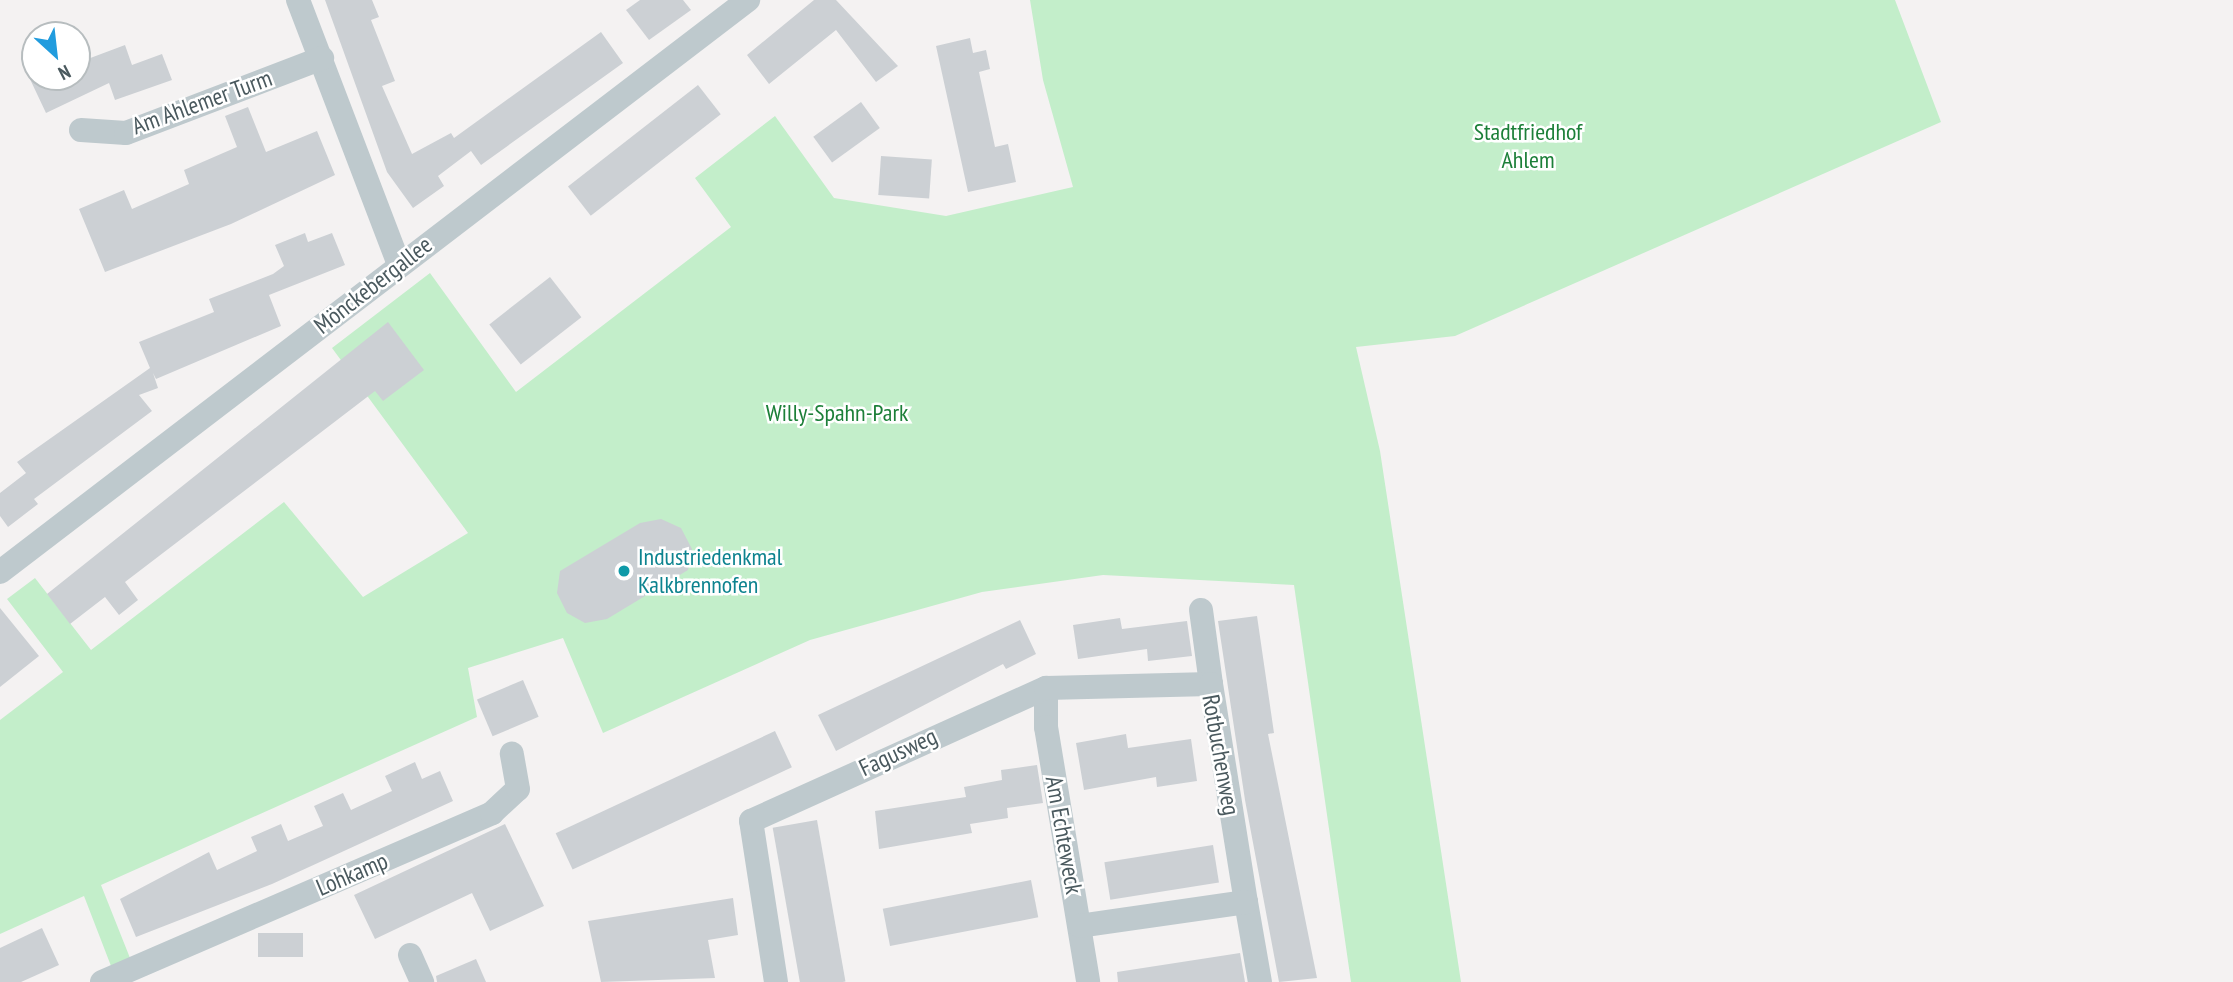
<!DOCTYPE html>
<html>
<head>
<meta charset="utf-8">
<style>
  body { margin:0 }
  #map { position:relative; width:2233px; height:982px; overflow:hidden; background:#f4f2f2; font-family:"PT Sans Narrow",sans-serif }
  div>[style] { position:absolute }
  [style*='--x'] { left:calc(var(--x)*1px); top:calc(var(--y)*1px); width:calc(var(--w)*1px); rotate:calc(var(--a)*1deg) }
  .green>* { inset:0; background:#c3eeca }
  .building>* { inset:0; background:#ccd0d4; transform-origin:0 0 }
  .minor>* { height:24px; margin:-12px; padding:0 12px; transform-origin:12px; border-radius:12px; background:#bec9cd }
  .dots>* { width:19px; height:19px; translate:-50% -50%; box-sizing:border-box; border:4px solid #fff; border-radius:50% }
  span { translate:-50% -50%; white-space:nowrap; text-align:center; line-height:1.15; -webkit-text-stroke:5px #fff; paint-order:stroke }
  .street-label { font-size:24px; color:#4a595e }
  .park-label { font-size:24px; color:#1c7f38 }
  .culture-label { font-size:24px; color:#0d838f }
  .left { translate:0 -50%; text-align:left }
  .north { position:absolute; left:21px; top:21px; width:70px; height:70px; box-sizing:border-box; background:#fff; border:2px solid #b7bdbf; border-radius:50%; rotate:153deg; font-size:19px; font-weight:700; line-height:28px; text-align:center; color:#4a595e }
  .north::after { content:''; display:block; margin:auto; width:24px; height:32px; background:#219cde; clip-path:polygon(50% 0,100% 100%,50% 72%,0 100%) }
</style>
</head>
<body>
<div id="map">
  <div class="green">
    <i style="clip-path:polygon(1030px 0,1895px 0,1941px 122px,1455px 336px,1356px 347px,1380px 451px,1461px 982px,1351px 982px,1294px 585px,1103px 575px,982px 592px,810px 640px,603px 733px,563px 638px,468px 668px,477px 717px,101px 885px,130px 958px,111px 966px,84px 896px,0 934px,0 720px,63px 672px,7px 599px,35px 578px,91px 650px,284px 502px,363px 597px,468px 533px,332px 348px,430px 273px,516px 392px,731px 227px,695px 178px,775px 116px,834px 198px,946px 216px,1073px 187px,1043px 80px)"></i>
  </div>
  <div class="building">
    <i style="clip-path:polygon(325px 0,372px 0,379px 17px,371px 20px,395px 81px,382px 86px,412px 154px,451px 133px,454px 138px,601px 32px,623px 63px,481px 165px,471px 151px,438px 176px,444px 186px,413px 208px,387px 172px)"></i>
    <i style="clip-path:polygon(640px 0,683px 0,691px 10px,649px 40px,626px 10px)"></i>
    <i style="clip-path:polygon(814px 0,836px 0,898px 66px,876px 82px,836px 30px,769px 84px,747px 55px)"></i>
    <i style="clip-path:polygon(970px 38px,973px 53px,986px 50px,990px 69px,979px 72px,995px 147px,1008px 144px,1016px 182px,968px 192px,936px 46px)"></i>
    <i style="clip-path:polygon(125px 45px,132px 65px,162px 54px,172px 80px,115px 100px,109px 83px,46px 113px,29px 77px,77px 77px,77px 63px)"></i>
    <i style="left:698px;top:85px;width:37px;height:165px;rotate:52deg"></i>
    <i style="left:861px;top:102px;width:32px;height:59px;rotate:54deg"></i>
    <i style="clip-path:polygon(248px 107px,266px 152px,317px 131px,335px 175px,231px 224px,105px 272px,79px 209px,124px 190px,132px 209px,189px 184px,184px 170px,237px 147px,225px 116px)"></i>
    <i style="left:881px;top:156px;width:51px;height:39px;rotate:4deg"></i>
    <i style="clip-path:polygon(305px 233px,308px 242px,332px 233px,345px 265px,269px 295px,281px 326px,156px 379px,153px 373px,158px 388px,139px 395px,152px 411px,34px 499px,38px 504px,8px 527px,0 516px,0 493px,26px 473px,17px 462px,150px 368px,139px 342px,214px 312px,209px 299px,273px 274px,284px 266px,275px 245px)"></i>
    <i style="left:550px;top:277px;width:51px;height:77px;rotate:52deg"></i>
    <i style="clip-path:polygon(388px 322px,424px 370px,383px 401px,375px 391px,125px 582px,138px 600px,119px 615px,105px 597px,70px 624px,47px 594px)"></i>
    <i style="clip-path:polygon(661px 519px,681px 528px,692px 549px,688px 570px,607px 619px,585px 623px,567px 613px,557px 593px,560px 571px,640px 523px)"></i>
    <i style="clip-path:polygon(0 608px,39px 656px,0 687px)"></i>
    <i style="clip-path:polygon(1257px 616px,1274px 733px,1268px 734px,1317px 978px,1279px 982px,1245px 800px,1218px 621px)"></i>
    <i style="clip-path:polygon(1120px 618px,1122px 629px,1187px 621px,1192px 656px,1148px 661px,1147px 649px,1078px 659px,1073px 625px)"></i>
    <i style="clip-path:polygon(1020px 620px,1036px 654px,1006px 669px,1003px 664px,836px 751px,818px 715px)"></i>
    <i style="left:523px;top:680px;width:40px;height:50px;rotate:67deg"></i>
    <i style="left:775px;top:731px;width:40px;height:242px;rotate:65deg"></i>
    <i style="clip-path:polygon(1126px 734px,1128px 748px,1191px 739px,1197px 781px,1157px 787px,1156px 777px,1084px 790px,1076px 743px)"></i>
    <i style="clip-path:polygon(415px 762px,422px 779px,440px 771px,453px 801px,272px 884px,136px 937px,120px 899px,209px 852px,217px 870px,257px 851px,251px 837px,281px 824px,288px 841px,323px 826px,314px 806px,343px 793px,351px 810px,392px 791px,385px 776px)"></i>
    <i style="clip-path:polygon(1037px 765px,1043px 803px,1007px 808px,1008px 818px,970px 824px,972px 833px,879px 849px,875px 811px,966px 797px,964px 787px,1002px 780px,1001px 770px)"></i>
    <i style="left:817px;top:820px;width:164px;height:45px;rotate:80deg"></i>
    <i style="clip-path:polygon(505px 824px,544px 906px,490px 931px,472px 893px,375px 939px,354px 895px)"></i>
    <i style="left:1213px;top:845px;width:38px;height:110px;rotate:81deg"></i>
    <i style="left:1031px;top:880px;width:38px;height:151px;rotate:79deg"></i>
    <i style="clip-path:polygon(733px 898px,738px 935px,708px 940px,715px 978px,601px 982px,588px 921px)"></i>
    <i style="clip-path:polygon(42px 928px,59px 965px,21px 982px,0 982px,0 948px)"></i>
    <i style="left:303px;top:933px;width:24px;height:45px;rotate:90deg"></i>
    <i style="clip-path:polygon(1240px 953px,1245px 982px,1118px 982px,1117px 972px)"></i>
    <i style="clip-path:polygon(476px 959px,486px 982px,437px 982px,436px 976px)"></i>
  </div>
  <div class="minor">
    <i style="--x:298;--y:0;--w:284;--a:69.1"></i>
    <i style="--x:81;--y:130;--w:45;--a:3.8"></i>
    <i style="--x:126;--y:133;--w:210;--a:-20.9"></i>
    <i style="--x:0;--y:572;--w:942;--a:-37.41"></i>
    <i style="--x:1201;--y:610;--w:75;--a:82.3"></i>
    <i style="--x:1046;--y:688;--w:39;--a:90"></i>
    <i style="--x:1046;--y:727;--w:258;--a:80.6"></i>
    <i style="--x:1246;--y:902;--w:81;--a:80.1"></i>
    <i style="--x:410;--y:955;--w:30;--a:66"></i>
    <i style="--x:102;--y:982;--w:425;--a:-23.4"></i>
    <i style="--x:492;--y:813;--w:35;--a:-43"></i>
    <i style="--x:518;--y:789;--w:36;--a:-100"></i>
    <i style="--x:776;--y:982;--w:163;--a:-98.8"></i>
    <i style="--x:751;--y:821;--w:324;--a:-24.3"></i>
    <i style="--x:1046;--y:688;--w:165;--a:-1.4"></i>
    <i style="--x:1211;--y:684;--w:221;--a:80.9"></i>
    <i style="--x:1246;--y:902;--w:168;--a:171.8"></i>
  </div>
  <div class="dots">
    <i style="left:624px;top:571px;background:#0f9aa8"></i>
  </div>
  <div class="street-label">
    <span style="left:202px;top:102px;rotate:-20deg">Am Ahlemer Turm</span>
    <span style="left:373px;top:285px;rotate:-38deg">Mönckebergallee</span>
    <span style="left:898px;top:752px;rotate:-25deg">Fagusweg</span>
    <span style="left:1221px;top:755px;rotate:80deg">Rotbuchenweg</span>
    <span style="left:1064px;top:835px;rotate:80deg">Am Echteweck</span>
    <span style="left:352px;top:874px;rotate:-23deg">Lohkamp</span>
  </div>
  <div class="park-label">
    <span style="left:1528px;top:146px">Stadtfriedhof<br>Ahlem</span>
    <span style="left:837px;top:413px">Willy-Spahn-Park</span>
  </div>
  <div class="culture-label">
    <span class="left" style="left:638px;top:571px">Industriedenkmal<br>Kalkbrennofen</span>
  </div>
  <div class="north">N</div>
</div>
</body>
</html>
